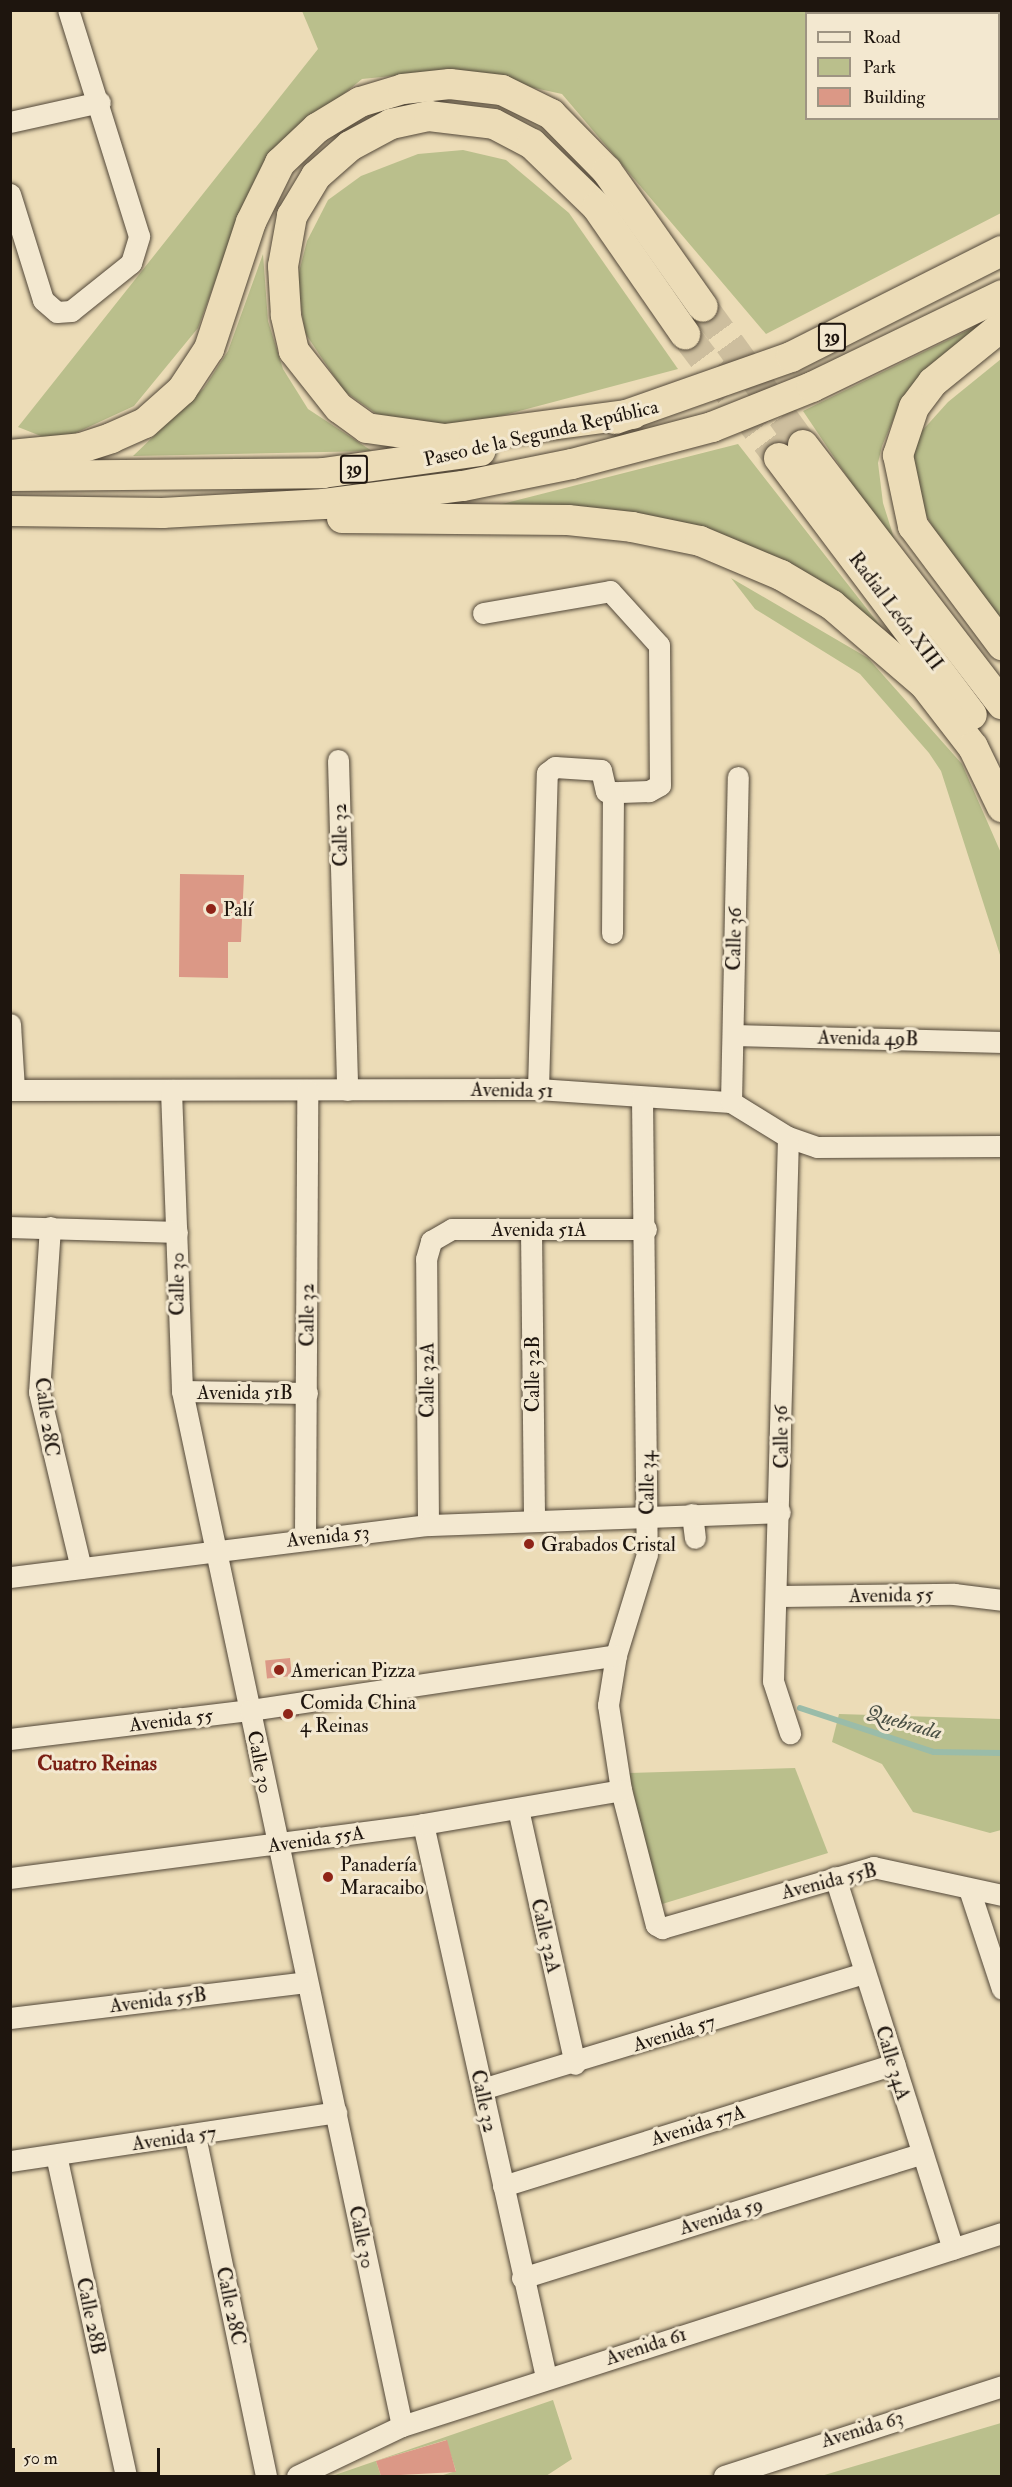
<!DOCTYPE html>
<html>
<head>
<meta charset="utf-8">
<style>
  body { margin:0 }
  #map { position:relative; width:1012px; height:2487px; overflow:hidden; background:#ecdcb7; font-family:"IM FELL Double Pica",serif }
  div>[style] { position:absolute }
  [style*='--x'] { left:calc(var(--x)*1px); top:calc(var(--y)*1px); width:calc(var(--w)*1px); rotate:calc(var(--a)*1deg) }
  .green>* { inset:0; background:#babf8c }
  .stream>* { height:6px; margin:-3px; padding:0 3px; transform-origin:3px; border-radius:3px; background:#9abca9 }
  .building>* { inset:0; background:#db9886; transform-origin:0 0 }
  .highway-tunnel>* { height:30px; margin-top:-15px; transform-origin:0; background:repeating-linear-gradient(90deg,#cdbe9e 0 30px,transparent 0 45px) }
  .roads { filter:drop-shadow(0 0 2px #524738) drop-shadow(0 0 2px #524738) }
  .minor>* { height:21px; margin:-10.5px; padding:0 10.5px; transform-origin:10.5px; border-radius:10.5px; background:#f3e8d0 }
  .highway>* { height:30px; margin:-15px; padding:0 15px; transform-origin:15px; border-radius:15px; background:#ecdcb7 }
  .dots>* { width:16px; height:16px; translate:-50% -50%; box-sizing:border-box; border:3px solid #f3e8d0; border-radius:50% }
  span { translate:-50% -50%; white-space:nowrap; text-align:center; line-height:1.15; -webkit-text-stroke:6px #f3e8d0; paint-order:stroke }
  .shield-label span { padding:2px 4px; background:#f3e8d0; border:2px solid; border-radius:4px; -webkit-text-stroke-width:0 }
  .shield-label { font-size:18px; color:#1e150e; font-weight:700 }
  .street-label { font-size:20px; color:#1e150e }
  .poi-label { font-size:20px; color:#1e150e }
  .left { translate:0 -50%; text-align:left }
  .water-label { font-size:21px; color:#494f44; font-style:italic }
  .neighbourhood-label { font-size:21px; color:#7a1f14; font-weight:700 }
  .frame { position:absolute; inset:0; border:12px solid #1e150e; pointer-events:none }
  .legend { position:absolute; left:805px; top:12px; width:195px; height:108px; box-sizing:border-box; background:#f3e8d0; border:2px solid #9e9482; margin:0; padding:8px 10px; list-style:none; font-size:18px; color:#1e150e }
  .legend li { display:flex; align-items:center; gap:12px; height:30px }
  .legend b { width:30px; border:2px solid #9e9482 }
  .scale { position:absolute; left:12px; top:2448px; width:148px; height:27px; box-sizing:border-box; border:3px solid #1e150e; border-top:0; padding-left:8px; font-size:18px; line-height:21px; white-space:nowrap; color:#1e150e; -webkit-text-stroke:4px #f3e8d0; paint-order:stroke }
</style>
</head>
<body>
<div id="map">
  <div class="green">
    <i style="clip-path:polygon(evenodd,302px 11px,1001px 11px,1001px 213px,766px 334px,562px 94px,452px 70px,362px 79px,286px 141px,241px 211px,198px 328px,134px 406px,56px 442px,18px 427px,318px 49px,302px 11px,806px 14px,998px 14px,998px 118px,806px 118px,806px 14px)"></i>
    <i style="clip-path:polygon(463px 150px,506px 160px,569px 213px,678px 369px,478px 422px,424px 427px,381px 417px,344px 391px,305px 333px,297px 280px,307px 241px,328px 200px,361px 176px,418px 154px)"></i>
    <i style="clip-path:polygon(263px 254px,268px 321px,283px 369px,308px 409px,372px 451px,133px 456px,204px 388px,228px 351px)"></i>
    <i style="clip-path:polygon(995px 317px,899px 406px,882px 446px,878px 463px,883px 503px,899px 554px,803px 411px)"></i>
    <i style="clip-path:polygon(1001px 359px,1001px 626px,953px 563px,918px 501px,910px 458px,921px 432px,948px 402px)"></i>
    <i style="clip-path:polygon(738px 444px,896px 646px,783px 561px,490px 507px)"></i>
    <i style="clip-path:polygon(731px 578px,868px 658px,962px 764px,1001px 853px,1001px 958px,941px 771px,929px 753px,860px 674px,755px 609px)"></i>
    <i style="clip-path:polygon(839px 1714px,1001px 1719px,1001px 1830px,990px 1833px,913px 1812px,882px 1764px,832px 1742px)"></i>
    <i style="clip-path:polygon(795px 1768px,828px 1853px,659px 1905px,629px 1773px)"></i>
    <i style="clip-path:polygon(553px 2400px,572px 2459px,546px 2476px,440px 2476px,456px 2471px,446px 2440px,376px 2461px,381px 2476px,332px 2476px)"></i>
    <i style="clip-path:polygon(1001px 2423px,1001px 2476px,820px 2476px,821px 2476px)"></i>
  </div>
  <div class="stream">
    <i style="--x:800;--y:1708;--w:141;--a:18.2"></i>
    <i style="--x:934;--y:1752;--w:68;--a:0.8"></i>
  </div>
  <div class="building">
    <i style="clip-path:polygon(180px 874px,244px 875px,241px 942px,228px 942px,228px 978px,179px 977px)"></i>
    <i style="left:290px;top:1658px;width:18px;height:25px;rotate:84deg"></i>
    <i style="clip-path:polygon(299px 1707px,299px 1716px,281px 1720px,276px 1713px)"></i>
    <i style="clip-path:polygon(447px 2440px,456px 2472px,381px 2476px,376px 2461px)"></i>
  </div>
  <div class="highway-tunnel">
    <i style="--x:703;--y:307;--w:170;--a:54.1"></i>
    <i style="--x:685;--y:334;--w:156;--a:52.8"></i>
  </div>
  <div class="roads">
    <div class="minor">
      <i style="--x:10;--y:122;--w:92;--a:-12.5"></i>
      <i style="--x:10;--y:194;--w:111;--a:72.7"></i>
      <i style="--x:43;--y:300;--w:18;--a:41"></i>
      <i style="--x:57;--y:312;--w:14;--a:-4"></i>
      <i style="--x:71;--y:311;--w:77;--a:-38.7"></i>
      <i style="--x:131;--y:263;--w:28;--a:-73"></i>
      <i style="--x:139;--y:236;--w:237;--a:-107.4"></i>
      <i style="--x:483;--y:613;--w:129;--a:-9.8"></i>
      <i style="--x:610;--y:591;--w:73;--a:47.8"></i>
      <i style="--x:659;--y:645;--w:140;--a:89.6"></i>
      <i style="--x:660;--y:785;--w:13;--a:151"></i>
      <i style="--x:649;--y:791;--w:36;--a:178"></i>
      <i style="--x:338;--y:760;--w:330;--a:88.4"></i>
      <i style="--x:10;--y:1024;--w:66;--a:86.5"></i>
      <i style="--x:734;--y:1035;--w:268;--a:1.5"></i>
      <i style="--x:538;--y:1089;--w:316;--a:-88.4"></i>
      <i style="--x:547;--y:773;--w:10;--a:-37"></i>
      <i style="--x:555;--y:767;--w:46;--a:3.7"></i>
      <i style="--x:601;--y:770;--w:22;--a:77"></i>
      <i style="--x:606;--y:791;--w:7;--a:8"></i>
      <i style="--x:613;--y:792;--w:141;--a:90.4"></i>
      <i style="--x:10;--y:1090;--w:528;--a:-0.11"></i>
      <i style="--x:538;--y:1089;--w:193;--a:3.9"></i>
      <i style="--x:731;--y:1102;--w:67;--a:31.6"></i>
      <i style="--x:788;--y:1137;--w:31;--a:19"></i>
      <i style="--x:817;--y:1147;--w:185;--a:-0.3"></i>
      <i style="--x:171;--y:1090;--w:301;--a:87.9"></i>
      <i style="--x:182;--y:1391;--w:1058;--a:78"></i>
      <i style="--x:642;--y:1097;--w:457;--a:89.4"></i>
      <i style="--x:647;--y:1554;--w:106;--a:107.1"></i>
      <i style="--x:616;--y:1655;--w:51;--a:99.1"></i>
      <i style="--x:608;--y:1705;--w:86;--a:81.3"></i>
      <i style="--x:621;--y:1790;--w:139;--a:75.5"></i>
      <i style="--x:656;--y:1925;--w:7;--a:27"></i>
      <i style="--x:662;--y:1928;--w:220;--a:-16.1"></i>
      <i style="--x:873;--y:1867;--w:132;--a:12.2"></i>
      <i style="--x:731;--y:1102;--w:325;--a:-88.8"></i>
      <i style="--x:788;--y:1137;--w:544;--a:91.58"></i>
      <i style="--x:773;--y:1681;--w:55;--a:71.9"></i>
      <i style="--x:10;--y:1227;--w:167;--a:1.7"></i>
      <i style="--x:50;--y:1227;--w:165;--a:93.8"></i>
      <i style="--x:39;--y:1392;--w:181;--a:76.6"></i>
      <i style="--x:531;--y:1229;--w:289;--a:89.4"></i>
      <i style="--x:182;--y:1391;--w:125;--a:0.9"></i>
      <i style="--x:692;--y:1514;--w:24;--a:83"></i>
      <i style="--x:428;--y:1525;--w:266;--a:-90.4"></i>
      <i style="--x:426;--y:1259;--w:19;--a:-74"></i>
      <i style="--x:431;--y:1241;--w:24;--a:-30"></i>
      <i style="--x:452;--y:1229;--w:194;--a:0"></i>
      <i style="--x:305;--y:1539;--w:449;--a:-89.7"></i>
      <i style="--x:10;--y:1577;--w:421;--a:-7.1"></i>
      <i style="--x:428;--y:1525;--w:352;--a:-2.1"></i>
      <i style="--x:780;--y:1596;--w:174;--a:-0.7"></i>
      <i style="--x:954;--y:1594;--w:48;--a:7.1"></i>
      <i style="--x:10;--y:1739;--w:242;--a:-6.9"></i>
      <i style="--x:250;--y:1710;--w:370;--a:-8.5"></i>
      <i style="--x:518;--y:1809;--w:261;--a:77.4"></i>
      <i style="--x:423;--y:1824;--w:567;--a:77.46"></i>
      <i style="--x:835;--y:1877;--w:390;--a:72.4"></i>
      <i style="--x:10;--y:1878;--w:417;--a:-7.4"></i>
      <i style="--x:423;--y:1824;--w:201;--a:-9.7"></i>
      <i style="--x:969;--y:1889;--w:105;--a:71.7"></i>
      <i style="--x:10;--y:2018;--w:298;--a:-6.9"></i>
      <i style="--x:482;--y:2089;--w:400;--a:-16.9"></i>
      <i style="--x:195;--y:2136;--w:347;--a:78.2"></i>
      <i style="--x:56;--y:2155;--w:329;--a:77.7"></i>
      <i style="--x:10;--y:2161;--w:330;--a:-8.5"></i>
      <i style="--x:503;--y:2186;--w:410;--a:-17.3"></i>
      <i style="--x:522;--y:2278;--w:418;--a:-17.3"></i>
      <i style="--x:297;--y:2476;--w:116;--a:-25.5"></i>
      <i style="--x:402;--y:2426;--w:630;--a:-17.83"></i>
      <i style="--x:724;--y:2476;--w:292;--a:-17.9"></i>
    </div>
    <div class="highway">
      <i style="--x:1002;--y:326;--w:89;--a:140.9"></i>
      <i style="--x:933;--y:382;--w:31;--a:127"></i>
      <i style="--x:914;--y:407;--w:51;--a:108.4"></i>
      <i style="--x:898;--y:455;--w:73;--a:78.1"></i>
      <i style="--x:913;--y:526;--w:149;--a:53.2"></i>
      <i style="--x:633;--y:414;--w:190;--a:172.4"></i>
      <i style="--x:445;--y:439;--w:79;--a:-172"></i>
      <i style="--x:367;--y:428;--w:34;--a:-144"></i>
      <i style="--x:339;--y:408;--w:73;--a:-128.3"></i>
      <i style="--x:294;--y:351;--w:37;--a:-103"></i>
      <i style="--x:286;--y:315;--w:49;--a:-93.5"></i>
      <i style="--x:283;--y:266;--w:51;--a:-79.8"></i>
      <i style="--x:292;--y:216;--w:47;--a:-59"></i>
      <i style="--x:316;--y:176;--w:45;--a:-41.4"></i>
      <i style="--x:350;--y:146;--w:47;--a:-28.2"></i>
      <i style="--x:391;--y:124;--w:39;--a:-12"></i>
      <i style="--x:429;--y:116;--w:65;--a:7"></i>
      <i style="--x:494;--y:124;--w:43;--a:27.8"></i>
      <i style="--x:532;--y:144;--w:91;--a:44.1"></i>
      <i style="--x:597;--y:207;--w:155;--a:55.3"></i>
      <i style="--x:615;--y:419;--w:187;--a:-19.4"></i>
      <i style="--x:791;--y:357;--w:236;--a:-26.7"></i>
      <i style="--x:803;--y:445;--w:327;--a:52.5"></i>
      <i style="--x:10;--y:455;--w:71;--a:-5.6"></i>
      <i style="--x:81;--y:448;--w:32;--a:-18"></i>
      <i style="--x:111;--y:438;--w:37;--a:-24"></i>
      <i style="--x:145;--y:423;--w:50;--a:-41.7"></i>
      <i style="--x:182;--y:390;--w:49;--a:-56.6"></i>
      <i style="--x:209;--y:349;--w:134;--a:-71.7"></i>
      <i style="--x:251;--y:222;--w:66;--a:-63.8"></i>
      <i style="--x:280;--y:163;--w:51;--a:-43.4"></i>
      <i style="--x:317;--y:128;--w:50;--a:-31.2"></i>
      <i style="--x:360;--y:102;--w:45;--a:-16.8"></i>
      <i style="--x:403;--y:89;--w:47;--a:-6.1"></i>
      <i style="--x:450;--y:84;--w:52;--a:6.6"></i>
      <i style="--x:502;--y:90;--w:55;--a:26.1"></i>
      <i style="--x:551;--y:114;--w:80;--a:45.5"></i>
      <i style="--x:607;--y:171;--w:166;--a:54.8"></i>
      <i style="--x:779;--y:458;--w:321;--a:53.1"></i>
      <i style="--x:10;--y:476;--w:313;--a:-0.5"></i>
      <i style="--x:323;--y:473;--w:159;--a:-8"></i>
      <i style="--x:10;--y:511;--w:152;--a:0.8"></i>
      <i style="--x:162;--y:513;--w:162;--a:-3.2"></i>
      <i style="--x:324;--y:504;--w:140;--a:-7.4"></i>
      <i style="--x:463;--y:486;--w:111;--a:-11.4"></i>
      <i style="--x:572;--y:464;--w:145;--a:-14.8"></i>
      <i style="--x:712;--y:427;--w:108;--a:-21.8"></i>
      <i style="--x:812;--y:387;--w:211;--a:-25.8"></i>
      <i style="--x:342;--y:518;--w:226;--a:0.5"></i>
      <i style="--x:568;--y:520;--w:64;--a:6.2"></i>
      <i style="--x:632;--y:527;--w:69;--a:11.6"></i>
      <i style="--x:700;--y:541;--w:88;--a:22.8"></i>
      <i style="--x:781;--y:575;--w:59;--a:30.5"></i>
      <i style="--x:832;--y:605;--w:123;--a:40.7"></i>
      <i style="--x:925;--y:685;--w:78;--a:52.3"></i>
      <i style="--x:973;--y:747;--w:67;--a:64.2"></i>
    </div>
  </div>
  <div class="dots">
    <i style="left:211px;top:909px;background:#8f2418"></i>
    <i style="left:529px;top:1544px;background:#8f2418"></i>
    <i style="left:279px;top:1670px;background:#8f2418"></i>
    <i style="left:288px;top:1714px;background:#8f2418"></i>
    <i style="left:328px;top:1877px;background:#8f2418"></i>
  </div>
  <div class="shield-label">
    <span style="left:832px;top:337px">39</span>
    <span style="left:354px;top:469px">39</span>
  </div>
  <div class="street-label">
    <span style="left:541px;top:433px;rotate:-13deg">Paseo de la Segunda República</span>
    <span style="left:896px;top:611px;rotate:53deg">Radial León XIII</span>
    <span style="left:340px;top:835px;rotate:-91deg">Calle 32</span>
    <span style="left:734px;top:939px;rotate:-89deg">Calle 36</span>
    <span style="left:868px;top:1038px;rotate:1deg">Avenida 49B</span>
    <span style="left:512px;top:1090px;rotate:1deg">Avenida 51</span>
    <span style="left:539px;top:1229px">Avenida 51A</span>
    <span style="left:177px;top:1284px;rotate:-90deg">Calle 30</span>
    <span style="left:307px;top:1315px;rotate:-90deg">Calle 32</span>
    <span style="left:532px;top:1374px;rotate:-90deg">Calle 32B</span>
    <span style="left:427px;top:1380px;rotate:-90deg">Calle 32A</span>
    <span style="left:245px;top:1392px">Avenida 51B</span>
    <span style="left:47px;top:1417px;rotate:82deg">Calle 28C</span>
    <span style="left:781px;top:1437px;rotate:-91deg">Calle 36</span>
    <span style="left:647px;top:1483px;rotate:-90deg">Calle 34</span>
    <span style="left:328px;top:1536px;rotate:-6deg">Avenida 53</span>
    <span style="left:891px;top:1595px;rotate:-1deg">Avenida 55</span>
    <span style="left:171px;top:1720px;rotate:-7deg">Avenida 55</span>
    <span style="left:260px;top:1762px;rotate:79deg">Calle 30</span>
    <span style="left:316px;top:1839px;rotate:-8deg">Avenida 55A</span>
    <span style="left:829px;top:1881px;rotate:-14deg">Avenida 55B</span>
    <span style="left:546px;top:1936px;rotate:77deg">Calle 32A</span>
    <span style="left:158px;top:2000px;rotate:-7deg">Avenida 55B</span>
    <span style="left:674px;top:2033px;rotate:-17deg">Avenida 57</span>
    <span style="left:893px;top:2063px;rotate:73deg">Calle 34A</span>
    <span style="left:484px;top:2101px;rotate:78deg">Calle 32</span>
    <span style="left:698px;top:2125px;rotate:-17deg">Avenida 57A</span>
    <span style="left:174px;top:2138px;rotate:-8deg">Avenida 57</span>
    <span style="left:721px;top:2216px;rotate:-17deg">Avenida 59</span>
    <span style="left:362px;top:2237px;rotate:78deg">Calle 30</span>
    <span style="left:231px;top:2306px;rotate:78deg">Calle 28C</span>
    <span style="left:91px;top:2316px;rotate:78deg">Calle 28B</span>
    <span style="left:646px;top:2346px;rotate:-18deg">Avenida 61</span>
    <span style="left:862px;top:2429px;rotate:-17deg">Avenida 63</span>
  </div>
  <div class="poi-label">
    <span class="left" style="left:223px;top:909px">Palí</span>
    <span class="left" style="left:541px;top:1544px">Grabados Cristal</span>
    <span class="left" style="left:291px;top:1670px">American Pizza</span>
    <span class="left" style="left:300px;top:1714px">Comida China<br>4 Reinas</span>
    <span class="left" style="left:340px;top:1876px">Panadería<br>Maracaibo</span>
  </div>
  <div class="water-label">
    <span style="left:904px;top:1723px;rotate:16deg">Quebrada</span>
  </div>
  <div class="neighbourhood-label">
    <span style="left:97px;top:1764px">Cuatro Reinas</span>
  </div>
  <div class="frame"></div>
  <ul class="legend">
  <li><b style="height:8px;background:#f3e8d0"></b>Road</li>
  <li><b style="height:16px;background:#babf8c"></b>Park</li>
  <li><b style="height:16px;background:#db9886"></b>Building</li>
  </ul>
  <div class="scale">50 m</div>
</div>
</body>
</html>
